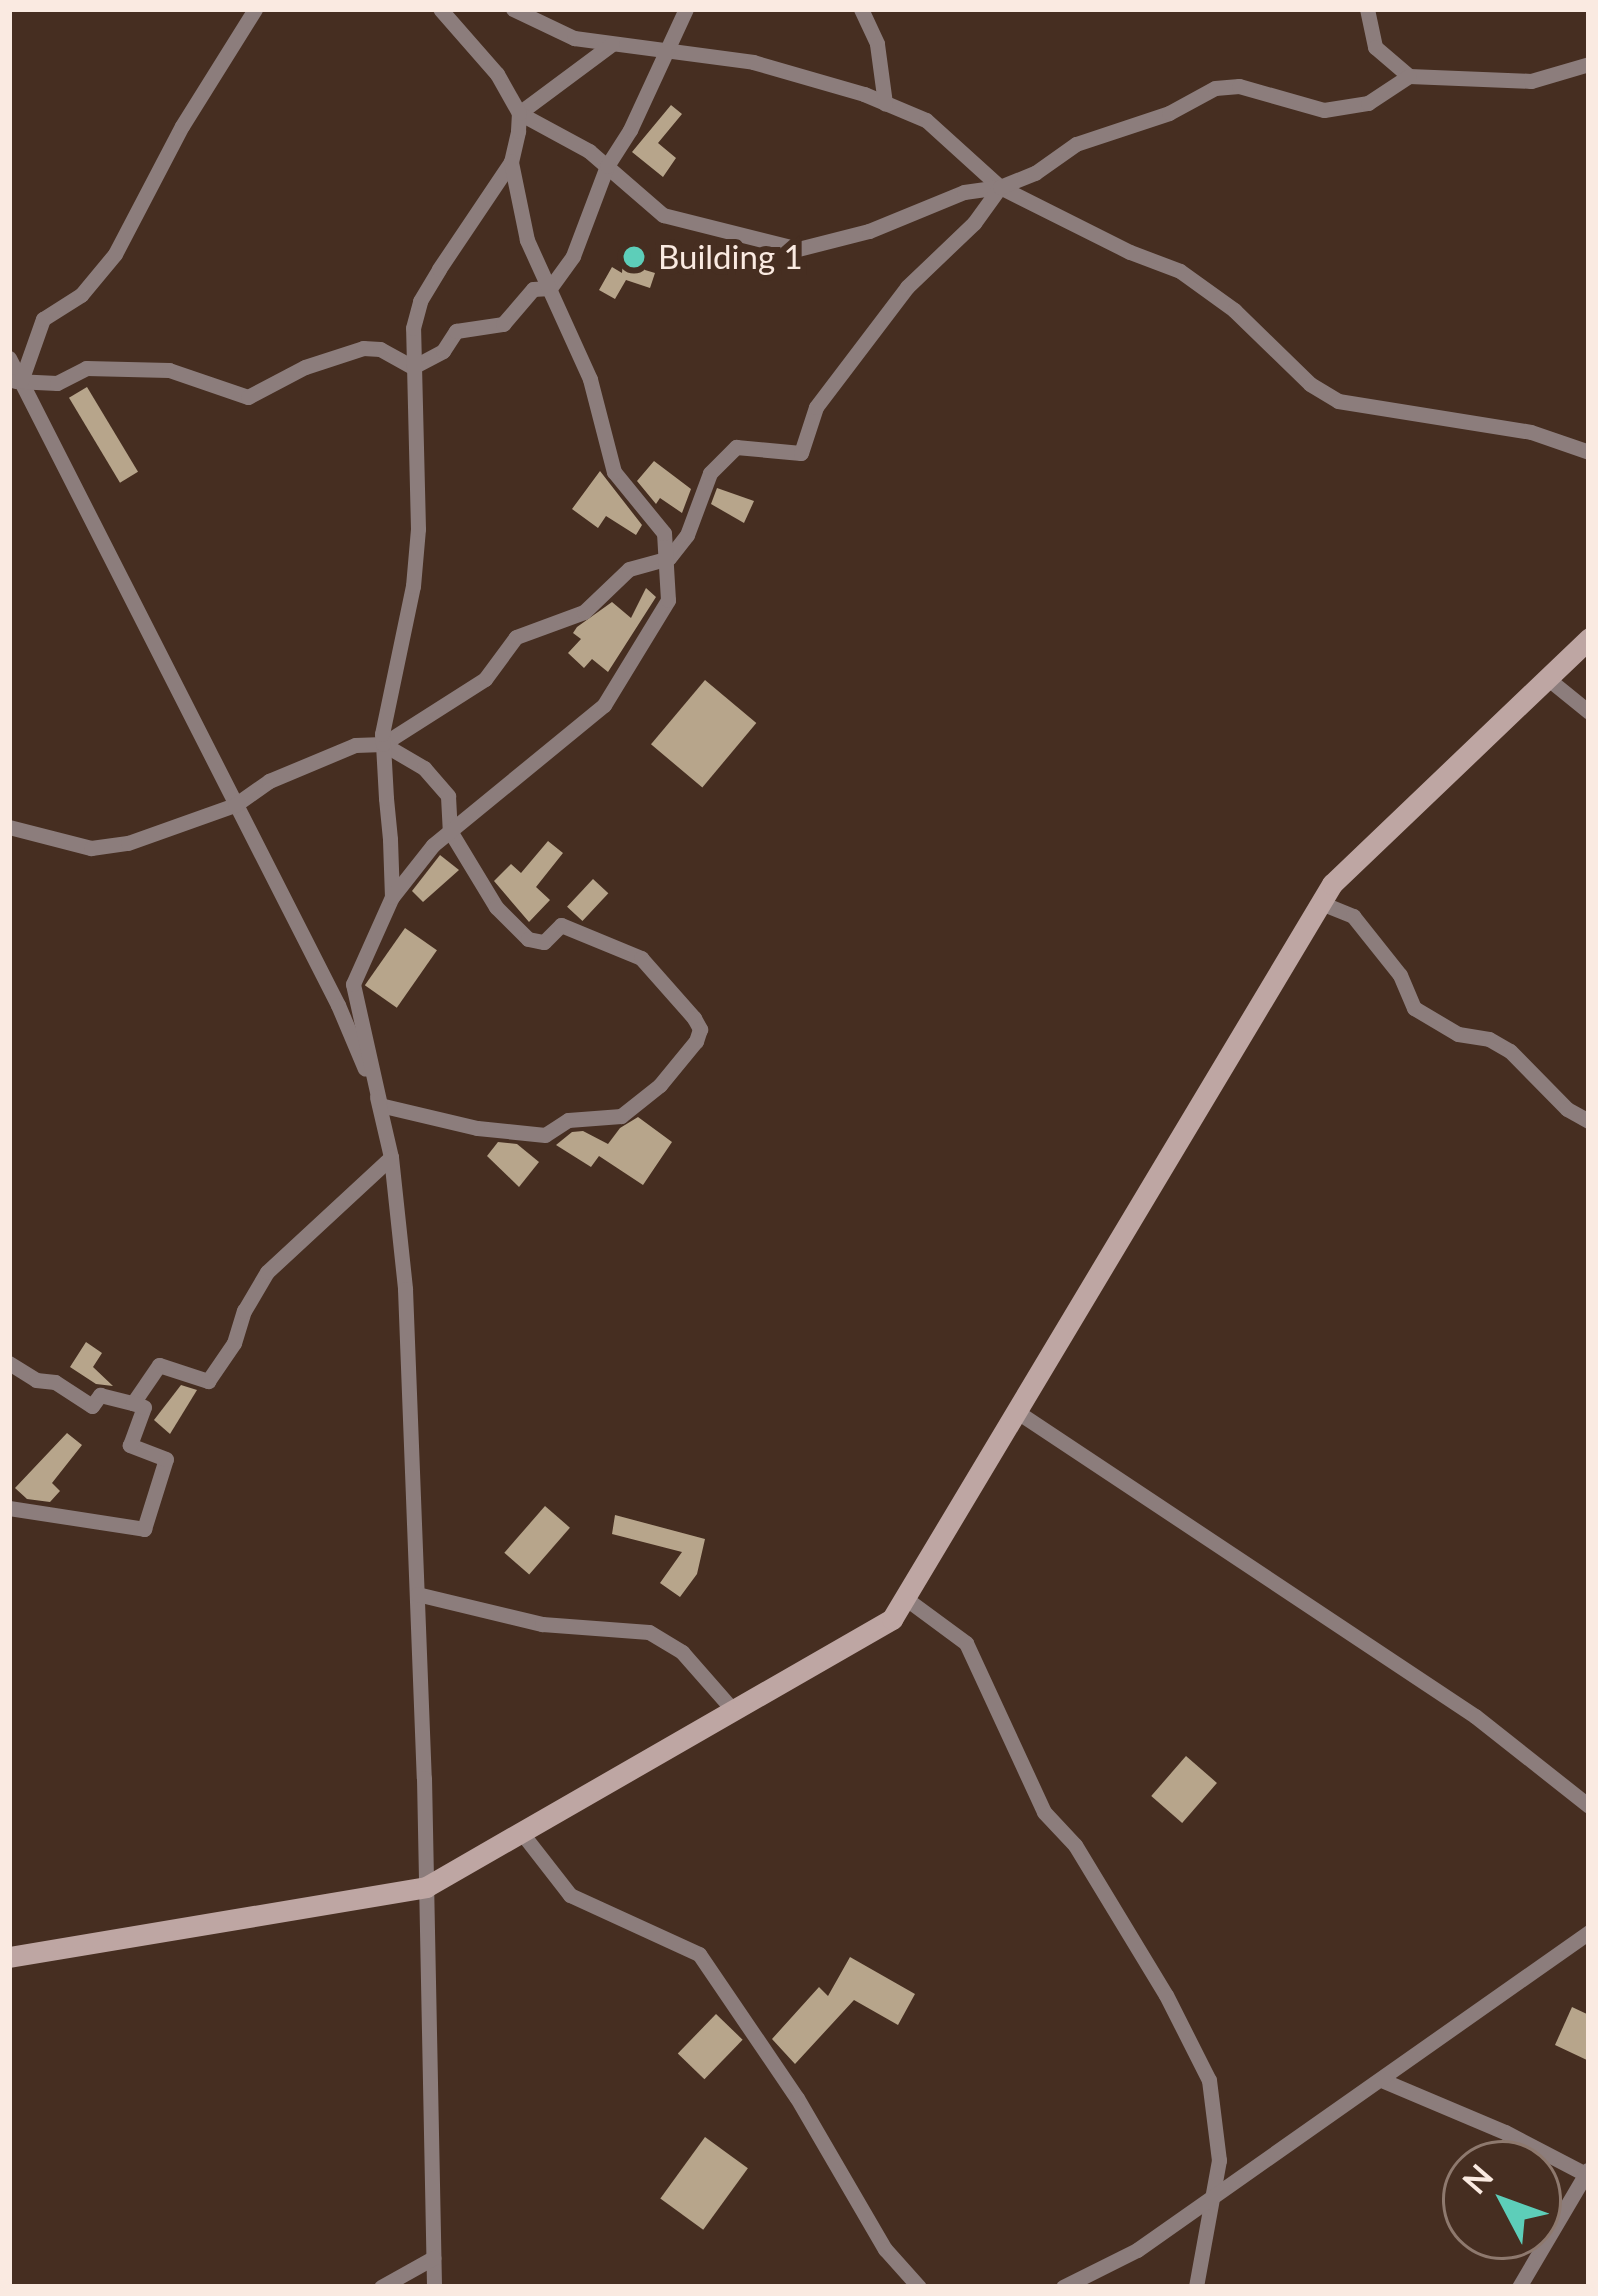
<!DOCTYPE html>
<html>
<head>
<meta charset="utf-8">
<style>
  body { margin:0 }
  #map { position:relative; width:1598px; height:2296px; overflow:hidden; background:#462e21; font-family:Lato,sans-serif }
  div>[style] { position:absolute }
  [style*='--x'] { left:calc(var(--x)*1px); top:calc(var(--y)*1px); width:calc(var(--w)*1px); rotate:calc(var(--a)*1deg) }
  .building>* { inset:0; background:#b7a58b; transform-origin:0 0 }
  .street>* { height:15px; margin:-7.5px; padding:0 7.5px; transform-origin:7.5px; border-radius:7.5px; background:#8c7d7c }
  .secondary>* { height:21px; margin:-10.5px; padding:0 10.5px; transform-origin:10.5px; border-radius:10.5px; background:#bea6a3 }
  .dots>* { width:33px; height:33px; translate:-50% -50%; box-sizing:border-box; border:6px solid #462e21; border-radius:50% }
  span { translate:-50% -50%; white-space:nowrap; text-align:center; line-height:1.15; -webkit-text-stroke:12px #462e21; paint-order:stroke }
  .poi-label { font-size:33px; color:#faeae1 }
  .left { translate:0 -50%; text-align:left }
  .frame { position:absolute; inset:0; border:12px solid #faeae1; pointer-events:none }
  .north { position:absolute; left:1442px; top:2140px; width:120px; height:120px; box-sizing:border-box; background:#462e21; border:3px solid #8e796e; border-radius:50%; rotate:311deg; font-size:33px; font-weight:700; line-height:48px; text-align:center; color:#faeae1 }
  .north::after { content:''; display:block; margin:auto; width:42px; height:54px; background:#5dceb9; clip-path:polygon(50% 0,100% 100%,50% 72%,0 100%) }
</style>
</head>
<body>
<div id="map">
  <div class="building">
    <i style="clip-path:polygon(671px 105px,682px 114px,658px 143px,676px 158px,663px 177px,632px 152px)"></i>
    <i style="clip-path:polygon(624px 247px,646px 249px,645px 270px,655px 273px,650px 288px,626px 280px,615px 299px,599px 290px,612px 267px,622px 273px)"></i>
    <i style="left:87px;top:387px;width:99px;height:21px;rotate:59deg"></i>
    <i style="clip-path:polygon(654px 461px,691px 489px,682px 513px,660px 498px,656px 504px,637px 481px)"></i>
    <i style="clip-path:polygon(600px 471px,642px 525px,636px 535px,606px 516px,598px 528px,572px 509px)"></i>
    <i style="clip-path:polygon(717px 488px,754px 501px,744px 523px,711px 504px)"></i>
    <i style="clip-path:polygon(646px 588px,656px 597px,608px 672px,592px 659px,584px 668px,568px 653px,581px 639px,573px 633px,577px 627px,612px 602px,631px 618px)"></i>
    <i style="left:705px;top:680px;width:67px;height:84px;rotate:40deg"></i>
    <i style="clip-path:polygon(548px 841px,563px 853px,536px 887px,550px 900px,529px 922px,494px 881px,511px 864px,521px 873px)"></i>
    <i style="clip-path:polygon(440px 855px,459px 870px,423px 902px,412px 891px)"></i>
    <i style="left:593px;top:879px;width:21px;height:38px;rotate:43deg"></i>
    <i style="left:405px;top:928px;width:39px;height:70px;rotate:35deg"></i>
    <i style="clip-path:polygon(638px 1117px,672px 1142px,643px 1185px,599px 1156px,591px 1167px,556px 1145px,572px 1132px,583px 1131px,608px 1144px,620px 1128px)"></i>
    <i style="clip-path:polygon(498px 1142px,517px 1144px,539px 1162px,519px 1187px,487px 1156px)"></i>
    <i style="clip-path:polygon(86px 1342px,102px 1353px,93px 1367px,113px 1386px,96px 1384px,70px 1367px)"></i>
    <i style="clip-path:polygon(181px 1385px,197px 1390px,170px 1434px,154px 1420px)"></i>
    <i style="clip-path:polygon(67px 1433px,82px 1445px,52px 1483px,60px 1491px,50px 1502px,27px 1499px,15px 1488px)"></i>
    <i style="left:545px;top:1506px;width:33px;height:62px;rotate:41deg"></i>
    <i style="clip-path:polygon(615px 1515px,705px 1539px,697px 1574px,680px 1597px,660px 1583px,682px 1552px,612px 1534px)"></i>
    <i style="left:1186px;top:1756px;width:41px;height:53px;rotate:41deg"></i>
    <i style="clip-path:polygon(850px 1957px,915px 1994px,898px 2025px,854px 2000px,795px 2064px,772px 2039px,819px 1987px,828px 1996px)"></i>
    <i style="clip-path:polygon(1572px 2007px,1589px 2015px,1589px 2061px,1555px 2045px)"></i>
    <i style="left:716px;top:2014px;width:37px;height:55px;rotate:44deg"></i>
    <i style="left:705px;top:2137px;width:53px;height:76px;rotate:36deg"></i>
  </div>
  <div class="street">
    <i style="--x:513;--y:9;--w:68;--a:25.4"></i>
    <i style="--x:574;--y:38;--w:181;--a:7.6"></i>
    <i style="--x:753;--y:62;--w:116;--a:16.1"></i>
    <i style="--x:864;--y:94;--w:67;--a:22.8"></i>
    <i style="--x:926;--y:120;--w:100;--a:42.2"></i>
    <i style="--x:861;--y:9;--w:38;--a:65"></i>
    <i style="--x:877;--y:44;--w:60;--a:82.3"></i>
    <i style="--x:1367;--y:9;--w:39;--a:78"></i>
    <i style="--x:1375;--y:47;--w:45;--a:40.5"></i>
    <i style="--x:1409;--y:76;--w:122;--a:2.3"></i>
    <i style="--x:1531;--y:81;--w:60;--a:-16.3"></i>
    <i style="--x:612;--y:44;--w:116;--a:143.4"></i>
    <i style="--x:519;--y:113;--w:80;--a:28.5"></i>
    <i style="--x:589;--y:151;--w:98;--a:40.9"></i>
    <i style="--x:663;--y:215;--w:139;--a:14.1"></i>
    <i style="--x:798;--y:249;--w:73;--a:-14.2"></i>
    <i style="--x:869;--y:231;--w:103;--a:-22.3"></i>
    <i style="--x:964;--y:192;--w:36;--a:-8"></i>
    <i style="--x:1000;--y:187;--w:145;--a:26.6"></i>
    <i style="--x:1130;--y:252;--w:53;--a:20.8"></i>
    <i style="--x:1180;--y:271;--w:67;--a:35.8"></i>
    <i style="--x:1234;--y:310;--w:106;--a:44.2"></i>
    <i style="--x:1310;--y:384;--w:33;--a:31"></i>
    <i style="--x:1338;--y:401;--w:195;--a:9.1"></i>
    <i style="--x:1531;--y:432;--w:61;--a:19"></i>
    <i style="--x:9;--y:358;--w:726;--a:63.05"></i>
    <i style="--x:338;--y:1005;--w:69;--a:67.1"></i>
    <i style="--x:15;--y:381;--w:42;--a:2.7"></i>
    <i style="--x:57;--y:383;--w:33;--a:-27"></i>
    <i style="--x:86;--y:368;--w:83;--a:1.4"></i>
    <i style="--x:169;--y:370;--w:83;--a:18.9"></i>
    <i style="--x:248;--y:397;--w:64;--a:-27.8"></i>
    <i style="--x:305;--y:367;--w:61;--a:-18.1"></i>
    <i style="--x:363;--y:348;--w:17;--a:3"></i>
    <i style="--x:380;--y:349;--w:38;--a:29"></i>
    <i style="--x:413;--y:367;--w:34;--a:-28"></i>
    <i style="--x:443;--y:351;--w:24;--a:-57"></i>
    <i style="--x:456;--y:331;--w:48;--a:-8.5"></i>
    <i style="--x:503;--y:324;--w:46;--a:-49.4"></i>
    <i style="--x:533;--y:289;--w:17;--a:-3"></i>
    <i style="--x:550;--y:288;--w:39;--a:-54"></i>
    <i style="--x:573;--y:256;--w:96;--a:-69.3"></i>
    <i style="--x:607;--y:166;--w:43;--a:-57.4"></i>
    <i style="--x:630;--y:130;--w:133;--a:-65.2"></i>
    <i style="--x:21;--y:381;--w:66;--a:-70.5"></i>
    <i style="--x:43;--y:319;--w:45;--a:-32.3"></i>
    <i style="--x:81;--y:295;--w:53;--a:-50.3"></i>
    <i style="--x:115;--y:254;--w:144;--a:-62.4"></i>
    <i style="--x:182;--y:126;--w:138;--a:-58"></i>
    <i style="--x:1547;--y:678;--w:54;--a:39"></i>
    <i style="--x:383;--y:744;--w:121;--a:-32.5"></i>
    <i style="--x:485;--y:679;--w:52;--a:-53.6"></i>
    <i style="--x:516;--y:637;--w:72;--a:-20.2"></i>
    <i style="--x:584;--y:612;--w:62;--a:-43.7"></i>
    <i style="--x:629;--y:569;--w:41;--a:-15.4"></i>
    <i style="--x:669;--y:558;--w:29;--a:-52"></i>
    <i style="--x:687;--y:535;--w:66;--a:-69.6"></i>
    <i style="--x:710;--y:473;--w:37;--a:-45"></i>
    <i style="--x:736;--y:447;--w:65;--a:5.3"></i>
    <i style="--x:801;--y:453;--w:48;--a:-71.9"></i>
    <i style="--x:816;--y:407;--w:151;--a:-52.8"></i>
    <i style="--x:907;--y:287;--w:93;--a:-43.7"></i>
    <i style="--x:974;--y:223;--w:44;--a:-54.2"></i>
    <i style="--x:1000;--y:187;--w:38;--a:-22"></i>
    <i style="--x:1035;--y:173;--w:50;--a:-35.3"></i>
    <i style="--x:1076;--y:144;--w:98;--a:-18.4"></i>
    <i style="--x:1169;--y:113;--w:52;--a:-28.5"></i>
    <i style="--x:1215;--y:88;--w:24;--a:-5"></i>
    <i style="--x:1239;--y:86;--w:88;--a:15.8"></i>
    <i style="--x:1324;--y:110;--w:45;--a:-9"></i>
    <i style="--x:1368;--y:103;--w:49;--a:-33.4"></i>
    <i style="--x:9;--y:827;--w:85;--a:14.4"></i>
    <i style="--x:91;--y:848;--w:37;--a:-8"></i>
    <i style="--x:128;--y:843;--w:114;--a:-19.6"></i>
    <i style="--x:235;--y:805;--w:42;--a:-35.2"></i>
    <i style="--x:269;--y:781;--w:93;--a:-22.7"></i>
    <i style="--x:355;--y:745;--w:28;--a:-2"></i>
    <i style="--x:383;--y:744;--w:48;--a:30.3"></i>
    <i style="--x:424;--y:768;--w:37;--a:49"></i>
    <i style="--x:448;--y:796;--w:35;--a:87"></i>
    <i style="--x:450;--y:831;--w:89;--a:58.8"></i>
    <i style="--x:496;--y:907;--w:45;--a:45"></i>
    <i style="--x:528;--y:939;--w:16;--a:11"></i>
    <i style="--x:544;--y:942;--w:24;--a:-45"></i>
    <i style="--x:561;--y:925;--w:87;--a:22.4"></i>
    <i style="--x:641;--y:958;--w:80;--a:48.5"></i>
    <i style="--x:694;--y:1018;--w:13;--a:61"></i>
    <i style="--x:700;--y:1029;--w:13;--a:108"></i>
    <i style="--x:696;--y:1041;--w:57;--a:129.3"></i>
    <i style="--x:660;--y:1085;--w:50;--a:141.5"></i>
    <i style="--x:621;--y:1116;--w:53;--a:175.7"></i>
    <i style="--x:568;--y:1120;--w:27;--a:147"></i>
    <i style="--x:545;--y:1135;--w:68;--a:-174.1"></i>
    <i style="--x:477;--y:1128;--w:100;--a:-166.7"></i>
    <i style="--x:380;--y:1105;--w:124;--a:-102.6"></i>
    <i style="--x:353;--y:984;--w:95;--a:-65.9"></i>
    <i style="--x:392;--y:897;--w:58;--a:-92"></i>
    <i style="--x:390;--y:839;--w:41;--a:-95.6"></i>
    <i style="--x:386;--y:798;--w:54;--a:-93.2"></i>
    <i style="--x:383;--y:744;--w:10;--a:-96"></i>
    <i style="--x:382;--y:734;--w:151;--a:-78.2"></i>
    <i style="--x:413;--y:586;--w:57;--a:-85"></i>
    <i style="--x:418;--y:529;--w:201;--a:-91.4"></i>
    <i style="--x:413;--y:328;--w:28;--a:-75"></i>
    <i style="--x:420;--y:301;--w:37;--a:-59"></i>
    <i style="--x:439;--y:269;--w:129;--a:-56.1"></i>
    <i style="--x:511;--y:162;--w:32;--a:-77"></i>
    <i style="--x:518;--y:131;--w:18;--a:-87"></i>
    <i style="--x:519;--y:113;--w:45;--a:-119.4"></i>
    <i style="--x:497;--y:74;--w:86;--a:-131.2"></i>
    <i style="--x:392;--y:897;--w:66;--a:-51.7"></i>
    <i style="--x:433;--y:845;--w:221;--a:-39.3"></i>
    <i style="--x:604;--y:705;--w:123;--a:-58.6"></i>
    <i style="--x:668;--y:600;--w:67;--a:-93.4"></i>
    <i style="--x:664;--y:533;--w:79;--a:-129.3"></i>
    <i style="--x:614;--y:472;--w:96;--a:-104.5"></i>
    <i style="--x:590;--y:379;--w:153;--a:-114.4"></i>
    <i style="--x:527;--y:240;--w:80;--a:-101.6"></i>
    <i style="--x:1321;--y:903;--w:35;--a:22"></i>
    <i style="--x:1353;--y:916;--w:75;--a:51.5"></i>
    <i style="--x:1400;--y:975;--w:36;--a:67"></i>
    <i style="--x:1414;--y:1008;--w:51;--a:30.6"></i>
    <i style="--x:1458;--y:1034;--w:31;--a:9"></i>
    <i style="--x:1489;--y:1039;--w:24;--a:30"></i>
    <i style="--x:1510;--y:1051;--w:81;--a:45.5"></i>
    <i style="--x:1567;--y:1109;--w:25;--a:29"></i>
    <i style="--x:377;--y:1097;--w:62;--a:76.9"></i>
    <i style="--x:391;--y:1157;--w:133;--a:83.9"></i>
    <i style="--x:405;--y:1289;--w:489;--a:87.8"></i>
    <i style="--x:424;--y:1778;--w:509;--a:88.87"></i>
    <i style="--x:9;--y:1363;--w:32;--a:32"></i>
    <i style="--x:36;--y:1380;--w:19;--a:6"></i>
    <i style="--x:55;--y:1382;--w:44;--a:33"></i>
    <i style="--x:92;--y:1406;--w:14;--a:-54"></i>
    <i style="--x:100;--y:1395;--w:34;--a:14"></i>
    <i style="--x:133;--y:1403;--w:46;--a:-55.6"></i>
    <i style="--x:159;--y:1365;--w:52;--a:18.1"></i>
    <i style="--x:208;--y:1381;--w:46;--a:-55.6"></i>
    <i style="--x:234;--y:1343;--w:34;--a:-73"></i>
    <i style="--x:244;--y:1311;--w:45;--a:-59.5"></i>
    <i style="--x:267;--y:1272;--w:169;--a:-42.8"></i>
    <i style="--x:1016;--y:1411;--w:551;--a:33.6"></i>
    <i style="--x:1475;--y:1716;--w:145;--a:38.3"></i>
    <i style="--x:9;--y:1508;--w:137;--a:8.8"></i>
    <i style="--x:144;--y:1529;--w:73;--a:-72.6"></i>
    <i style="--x:166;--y:1459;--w:39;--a:-159"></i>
    <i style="--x:130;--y:1445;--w:40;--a:-69.8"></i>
    <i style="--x:144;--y:1407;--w:12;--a:-160"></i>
    <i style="--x:417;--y:1594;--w:129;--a:13.5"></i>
    <i style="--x:542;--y:1624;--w:107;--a:4.3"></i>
    <i style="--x:649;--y:1632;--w:39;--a:31"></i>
    <i style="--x:682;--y:1652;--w:77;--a:48.7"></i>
    <i style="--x:905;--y:1598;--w:76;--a:36.4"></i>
    <i style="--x:966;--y:1643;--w:186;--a:65.2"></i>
    <i style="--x:1044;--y:1812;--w:45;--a:46.8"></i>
    <i style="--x:1075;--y:1845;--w:175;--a:58.8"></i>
    <i style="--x:1166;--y:1995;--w:95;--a:63.2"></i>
    <i style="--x:1209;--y:2080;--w:81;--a:82.9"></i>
    <i style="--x:1219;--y:2160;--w:129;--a:100.3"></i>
    <i style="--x:521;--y:1832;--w:80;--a:52.1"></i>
    <i style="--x:570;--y:1895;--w:142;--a:24.6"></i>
    <i style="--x:699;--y:1954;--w:174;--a:55.8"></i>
    <i style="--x:797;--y:2098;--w:175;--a:59.8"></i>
    <i style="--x:885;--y:2249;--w:51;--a:48.2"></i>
    <i style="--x:1384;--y:2081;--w:131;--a:22.9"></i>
    <i style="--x:1505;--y:2132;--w:95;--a:27.6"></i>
    <i style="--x:381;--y:2287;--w:60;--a:-29.1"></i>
    <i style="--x:1063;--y:2287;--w:83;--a:-26.6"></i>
    <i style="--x:1137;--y:2250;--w:553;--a:-35.13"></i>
    <i style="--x:1519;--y:2287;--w:136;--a:-59.5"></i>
  </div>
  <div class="secondary">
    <i style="--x:9;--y:1957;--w:423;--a:-9.5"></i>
    <i style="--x:426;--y:1887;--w:538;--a:-29.9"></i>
    <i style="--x:892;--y:1619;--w:857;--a:-59.09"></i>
    <i style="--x:1332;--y:884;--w:356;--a:-43.7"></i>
  </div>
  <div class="dots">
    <i style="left:634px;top:257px;background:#5dceb9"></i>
  </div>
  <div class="poi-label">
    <span class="left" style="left:658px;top:257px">Building 1</span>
  </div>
  <div class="frame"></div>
  <div class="north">N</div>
</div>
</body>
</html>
